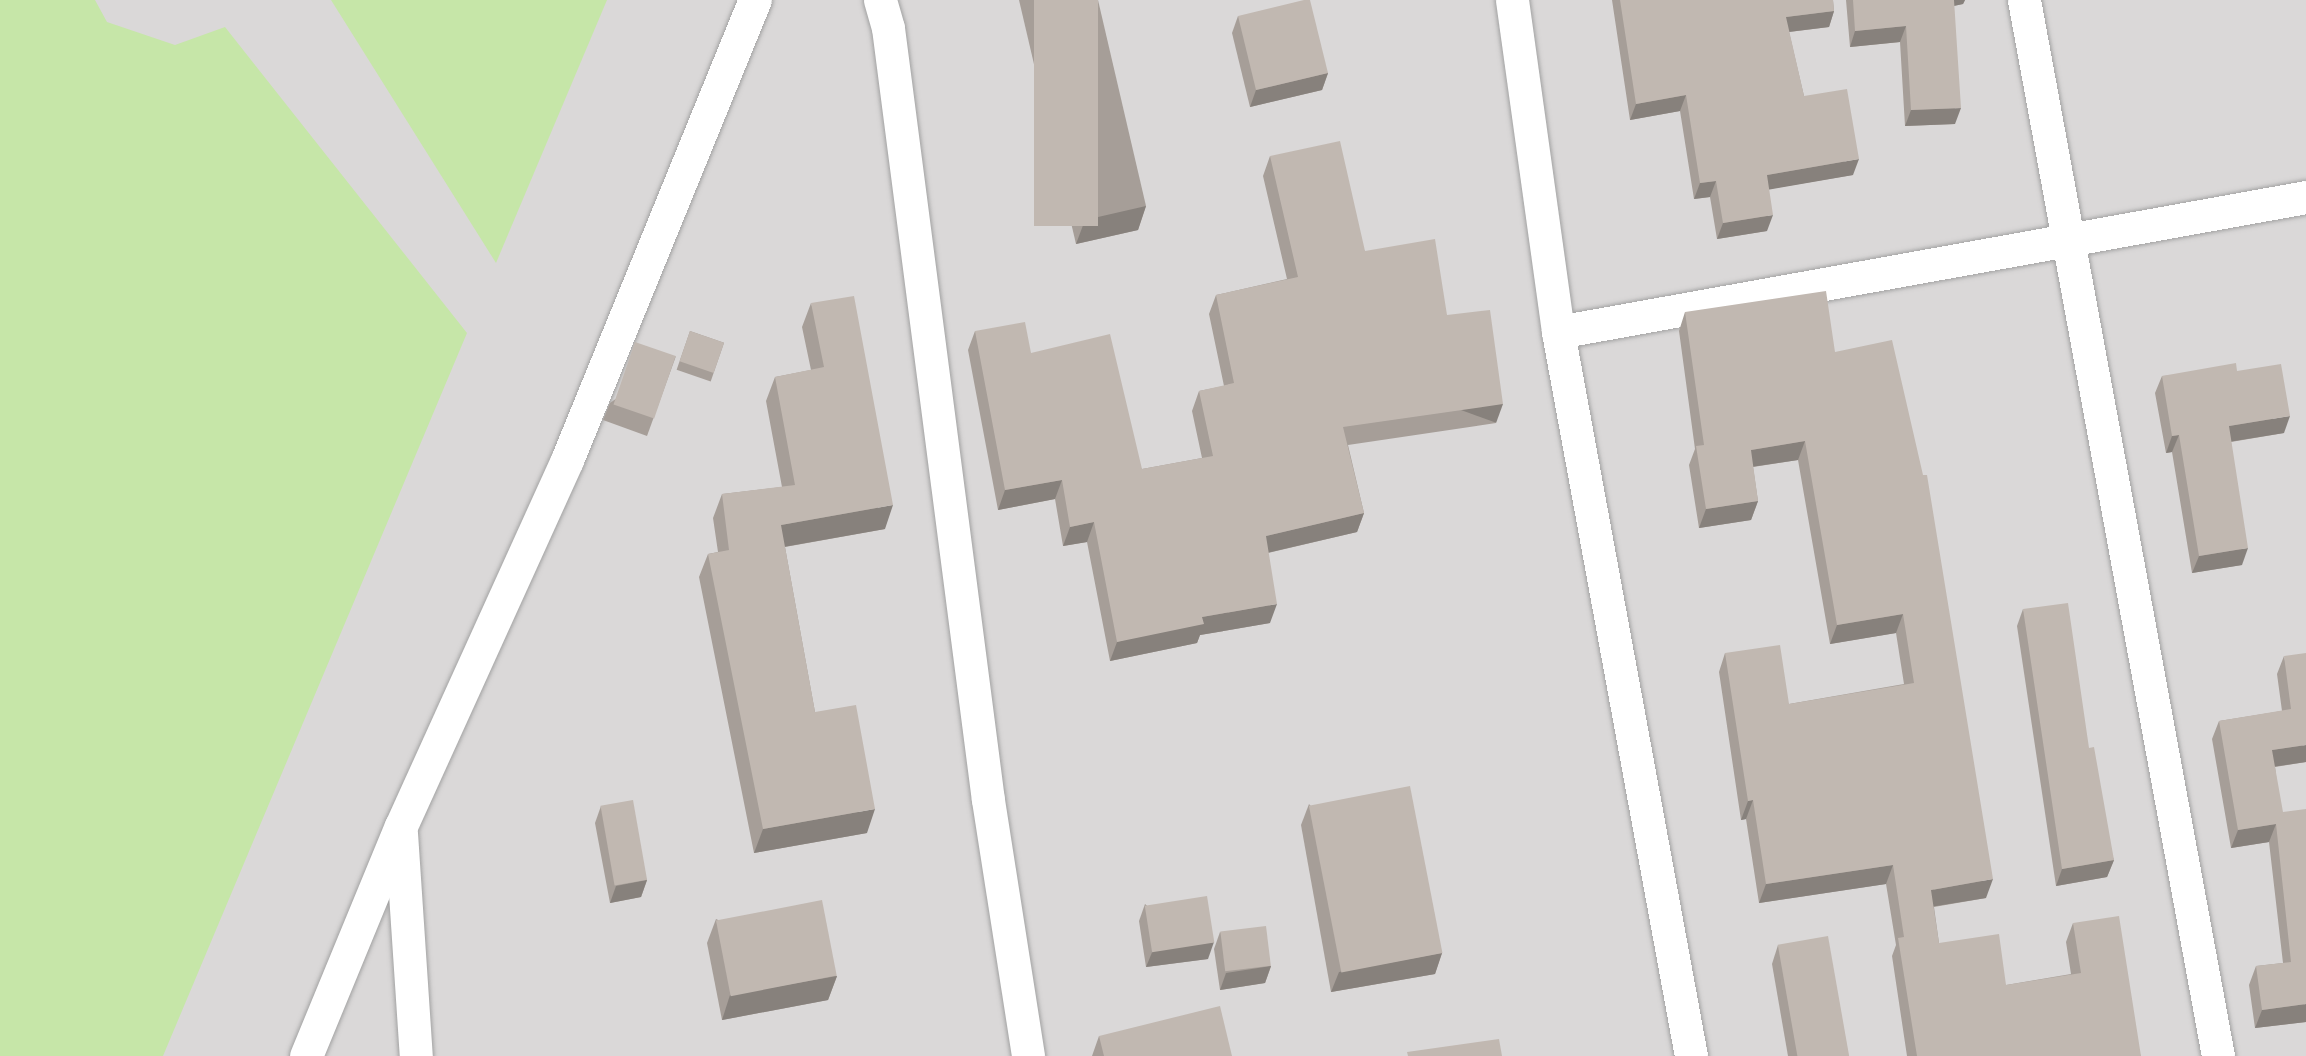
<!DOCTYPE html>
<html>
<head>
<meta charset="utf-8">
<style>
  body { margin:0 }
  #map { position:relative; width:2306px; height:1056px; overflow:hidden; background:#ede9e1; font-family:"DejaVu Sans",sans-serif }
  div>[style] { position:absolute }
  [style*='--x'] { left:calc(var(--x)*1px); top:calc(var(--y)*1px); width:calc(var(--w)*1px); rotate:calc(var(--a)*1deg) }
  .residential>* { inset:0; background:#dad8d8; transform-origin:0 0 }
  .grass>* { inset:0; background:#c6e6a8 }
  .roads { filter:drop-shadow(0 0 2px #a2a2a2) drop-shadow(0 0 2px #a2a2a2) }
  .minor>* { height:33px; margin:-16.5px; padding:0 16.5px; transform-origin:16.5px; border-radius:16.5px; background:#fff }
  .wall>* { inset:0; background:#a69e98; transform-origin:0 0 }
  .shaded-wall>* { inset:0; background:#87817c; transform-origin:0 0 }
  .building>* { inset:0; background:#c1b8b1; transform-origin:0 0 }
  span { translate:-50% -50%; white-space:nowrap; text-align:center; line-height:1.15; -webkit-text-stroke:4.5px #fff; paint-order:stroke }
</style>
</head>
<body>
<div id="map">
  <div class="residential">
    <i style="left:0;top:0;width:2306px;height:1056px"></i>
  </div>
  <div class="grass">
    <i style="clip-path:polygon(0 0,95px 0,107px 22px,175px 45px,225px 27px,467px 333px,163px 1056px,0 1056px)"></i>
    <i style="clip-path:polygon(331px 0,607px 0,496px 263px)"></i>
  </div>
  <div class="roads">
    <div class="minor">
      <i style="--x:880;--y:0;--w:29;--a:74"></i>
      <i style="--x:888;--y:28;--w:778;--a:82.62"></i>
      <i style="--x:988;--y:800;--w:259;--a:81.1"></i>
      <i style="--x:1512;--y:0;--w:335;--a:82.1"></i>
      <i style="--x:1558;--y:332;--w:736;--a:79.59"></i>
      <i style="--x:2024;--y:0;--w:1074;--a:79.59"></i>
      <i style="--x:1558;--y:332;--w:760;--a:-10.23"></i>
      <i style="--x:401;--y:833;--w:224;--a:86.2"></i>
      <i style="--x:306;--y:1056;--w:249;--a:-67.6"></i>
      <i style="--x:401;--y:826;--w:402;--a:-65.6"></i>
      <i style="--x:567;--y:460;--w:497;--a:-67.8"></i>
    </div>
  </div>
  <div class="wall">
    <i style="clip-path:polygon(1019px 0,1098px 0,1146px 206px,1138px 230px,1076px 244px)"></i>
    <i style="clip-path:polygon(1612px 0,1833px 0,1834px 11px,1829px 27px,1789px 32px,1804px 96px,1853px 175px,1769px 189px,1767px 231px,1717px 239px,1710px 197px,1694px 199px,1680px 111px,1630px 120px)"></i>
    <i style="clip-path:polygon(1846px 0,1965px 0,1963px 4px,1954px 6px,1955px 124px,1905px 126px,1900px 42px,1850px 47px)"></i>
    <i style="clip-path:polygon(1238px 16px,1328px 73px,1322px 90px,1250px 107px,1232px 33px)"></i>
    <i style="clip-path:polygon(1270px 156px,1365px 251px,1447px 315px,1496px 423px,1348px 445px,1364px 513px,1357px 532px,1268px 553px,1270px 623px,1200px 635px,1197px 643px,1110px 661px,1087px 542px,1063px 546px,1055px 499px,998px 510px,968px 350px,975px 331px,1031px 353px,1142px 469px,1202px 458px,1192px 411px,1199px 391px,1224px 386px,1209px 314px,1216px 295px,1287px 279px,1263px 176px)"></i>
    <i style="clip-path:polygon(811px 303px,885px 529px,785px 547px,815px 712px,867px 833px,754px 853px,699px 577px,708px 554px,718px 552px,713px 518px,722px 494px,782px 487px,766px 401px,775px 377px,811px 370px,802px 327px)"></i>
    <i style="clip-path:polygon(1685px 312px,1835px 352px,1986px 898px,1934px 907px,1939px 943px,2006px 985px,2071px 974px,2066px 942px,2073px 923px,2141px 1056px,1907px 1056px,1892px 956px,1896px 945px,1886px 884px,1759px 903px,1746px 819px,1741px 820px,1719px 672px,1725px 653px,1789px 704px,1904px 684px,1896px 633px,1830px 644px,1798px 460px,1753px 467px,1758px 501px,1751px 520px,1699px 528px,1689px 465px,1695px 449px,1679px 331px)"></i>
    <i style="left:690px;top:331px;width:36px;height:41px;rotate:19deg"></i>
    <i style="clip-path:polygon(676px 356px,647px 436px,603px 420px,610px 403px)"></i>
    <i style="clip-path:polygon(2237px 371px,2284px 433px,2231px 442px,2242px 565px,2192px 573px,2172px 452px,2166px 453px,2155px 393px,2162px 376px)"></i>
    <i style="clip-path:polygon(2023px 609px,2114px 860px,2107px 877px,2056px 886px,2017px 626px)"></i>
    <i style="clip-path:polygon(2284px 656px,2306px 762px,2275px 767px,2306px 1022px,2255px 1028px,2249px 985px,2256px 966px,2283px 963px,2269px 842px,2231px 848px,2212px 739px,2219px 721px,2282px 711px,2277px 674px)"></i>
    <i style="clip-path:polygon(1309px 804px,1442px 953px,1435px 974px,1331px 992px,1301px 825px)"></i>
    <i style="clip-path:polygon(601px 806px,647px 880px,641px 897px,610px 903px,595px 823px)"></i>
    <i style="clip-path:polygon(1145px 904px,1208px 959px,1146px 967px,1139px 921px)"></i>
    <i style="clip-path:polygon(716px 919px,837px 976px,828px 1000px,722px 1020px,707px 943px)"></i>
    <i style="clip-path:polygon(1220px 932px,1271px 966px,1265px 983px,1220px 990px,1214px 949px)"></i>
    <i style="clip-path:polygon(1778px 945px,1849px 1056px,1788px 1056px,1772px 964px)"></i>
    <i style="clip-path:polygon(1099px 1036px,1232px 1056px,1092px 1056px)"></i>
  </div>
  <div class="shaded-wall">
    <i style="clip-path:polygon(1950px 0,1965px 0,1963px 4px,1948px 7px)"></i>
    <i style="clip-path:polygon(1834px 11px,1829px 27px,1780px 33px,1786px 17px)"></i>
    <i style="clip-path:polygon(1906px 26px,1900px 42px,1850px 47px,1855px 31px)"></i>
    <i style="clip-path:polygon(1328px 73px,1322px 90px,1250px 107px,1256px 90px)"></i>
    <i style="clip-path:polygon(1686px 95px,1680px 111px,1630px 120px,1636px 104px)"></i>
    <i style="clip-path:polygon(1961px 108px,1955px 124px,1905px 126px,1911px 110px)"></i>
    <i style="clip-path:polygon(1859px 159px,1853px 175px,1761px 191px,1767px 175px)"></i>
    <i style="clip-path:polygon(1716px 181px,1710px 197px,1694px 199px,1700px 183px)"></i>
    <i style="clip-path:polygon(1146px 206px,1138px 230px,1076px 244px,1085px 220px)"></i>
    <i style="clip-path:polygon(1773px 215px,1767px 231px,1717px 239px,1723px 223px)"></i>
    <i style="left:1503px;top:404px;width:20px;height:162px;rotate:110deg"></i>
    <i style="clip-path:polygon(2290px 416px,2284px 433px,2222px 443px,2229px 426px)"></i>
    <i style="clip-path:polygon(2179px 435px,2172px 452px,2166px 453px,2172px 436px)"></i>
    <i style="clip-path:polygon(1805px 441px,1798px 460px,1744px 468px,1751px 450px)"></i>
    <i style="clip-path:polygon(1062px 480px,1055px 499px,998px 510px,1005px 490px)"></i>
    <i style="clip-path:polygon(1758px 501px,1751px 520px,1699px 528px,1706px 509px)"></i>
    <i style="clip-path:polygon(893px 505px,885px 529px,772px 549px,781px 525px)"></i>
    <i style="clip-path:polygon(1364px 513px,1357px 532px,1258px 555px,1266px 536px)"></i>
    <i style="clip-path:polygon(1094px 522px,1087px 542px,1063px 546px,1070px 527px)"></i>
    <i style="clip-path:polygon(2248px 548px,2242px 565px,2192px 573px,2199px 556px)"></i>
    <i style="clip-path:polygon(1277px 604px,1270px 623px,1200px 635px,1197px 643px,1110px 661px,1117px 642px,1202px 617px)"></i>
    <i style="clip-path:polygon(1903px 614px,1896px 633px,1830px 644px,1837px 625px)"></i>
    <i style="clip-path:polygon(2306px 745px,2306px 762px,2265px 768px,2272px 750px)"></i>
    <i style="clip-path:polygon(1753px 800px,1746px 819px,1741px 820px,1748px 801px)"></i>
    <i style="clip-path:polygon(875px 809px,867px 833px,754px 853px,763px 829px)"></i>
    <i style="clip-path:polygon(2276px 824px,2269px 842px,2231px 848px,2238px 830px)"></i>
    <i style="clip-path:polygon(2114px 860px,2107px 877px,2056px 886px,2062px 869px)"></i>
    <i style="clip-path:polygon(1893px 865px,1886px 884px,1759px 903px,1766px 884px)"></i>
    <i style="clip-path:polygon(1993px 879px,1986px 898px,1924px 908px,1931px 890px)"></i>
    <i style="clip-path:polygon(647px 880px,641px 897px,610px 903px,616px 886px)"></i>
    <i style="clip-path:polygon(1214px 942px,1208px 959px,1146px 967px,1153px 950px)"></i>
    <i style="clip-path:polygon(1442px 953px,1435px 974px,1331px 992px,1339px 972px)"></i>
    <i style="clip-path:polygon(1271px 966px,1265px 983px,1220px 990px,1226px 973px)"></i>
    <i style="clip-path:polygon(837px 976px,828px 1000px,722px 1020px,730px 995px)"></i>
    <i style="clip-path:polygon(2306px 1004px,2306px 1022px,2255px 1028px,2262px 1010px)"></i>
  </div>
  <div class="building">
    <i style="left:1034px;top:0;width:64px;height:226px"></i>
    <i style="clip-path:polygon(1304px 0,1310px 0,1328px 73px,1256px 90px,1238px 16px)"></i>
    <i style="clip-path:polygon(1620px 0,1833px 0,1834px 11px,1786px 17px,1804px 96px,1847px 89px,1859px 159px,1767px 175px,1773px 215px,1723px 223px,1716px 181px,1700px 183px,1686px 95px,1636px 104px)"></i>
    <i style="clip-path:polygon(1853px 0,1954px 0,1961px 108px,1911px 110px,1906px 26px,1855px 31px)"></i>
    <i style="clip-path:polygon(1340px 141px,1365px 251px,1435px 239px,1447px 315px,1490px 310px,1503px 404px,1343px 427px,1364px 513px,1266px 536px,1277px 604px,1202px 617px,1204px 624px,1117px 642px,1094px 522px,1070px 527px,1062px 480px,1005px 490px,975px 331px,1025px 322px,1031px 353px,1110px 334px,1142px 469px,1213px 456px,1199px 391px,1234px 383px,1216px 295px,1298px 277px,1270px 156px)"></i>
    <i style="clip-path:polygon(1826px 291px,1835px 352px,1892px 340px,1923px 475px,1927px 475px,1993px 879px,1931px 890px,1939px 943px,1999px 934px,2006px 985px,2081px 973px,2073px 923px,2119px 916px,2141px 1056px,1917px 1056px,1898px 938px,1904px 937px,1893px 865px,1766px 884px,1753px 800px,1748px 801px,1725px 653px,1780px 645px,1789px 704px,1914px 683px,1903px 614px,1837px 625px,1805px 441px,1751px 450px,1758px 501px,1706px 509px,1696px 446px,1704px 445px,1685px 312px)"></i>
    <i style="clip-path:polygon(854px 296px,893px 505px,781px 525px,815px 712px,856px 705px,875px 809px,763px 829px,708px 554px,729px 550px,722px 494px,795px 485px,775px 377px,824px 367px,811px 303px)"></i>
    <i style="left:690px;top:331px;width:36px;height:32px;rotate:19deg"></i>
    <i style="left:635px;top:342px;width:43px;height:66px;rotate:19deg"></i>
    <i style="clip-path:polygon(2236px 363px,2237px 371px,2281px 364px,2290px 416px,2229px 426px,2248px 548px,2199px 556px,2179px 435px,2172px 436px,2162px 376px)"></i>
    <i style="clip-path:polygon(2068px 603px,2089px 748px,2094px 747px,2114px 860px,2062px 869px,2023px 609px)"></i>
    <i style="clip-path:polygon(2306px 653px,2306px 745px,2272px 750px,2283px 812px,2306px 809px,2306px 1004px,2262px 1010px,2256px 966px,2291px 962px,2276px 824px,2238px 830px,2219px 721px,2291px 709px,2284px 656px)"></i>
    <i style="left:1410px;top:786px;width:170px;height:103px;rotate:79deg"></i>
    <i style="left:633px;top:800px;width:81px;height:33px;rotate:80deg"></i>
    <i style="left:1207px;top:896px;width:47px;height:63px;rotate:81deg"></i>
    <i style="left:822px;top:900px;width:77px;height:108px;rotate:79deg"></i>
    <i style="left:1266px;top:926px;width:40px;height:46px;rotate:83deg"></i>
    <i style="left:1828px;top:936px;width:122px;height:51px;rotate:80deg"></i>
    <i style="clip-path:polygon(1220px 1006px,1232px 1056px,1104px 1056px,1099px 1036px)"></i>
    <i style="clip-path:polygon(1499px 1039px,1502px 1056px,1408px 1056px,1407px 1052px)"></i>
  </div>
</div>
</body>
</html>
